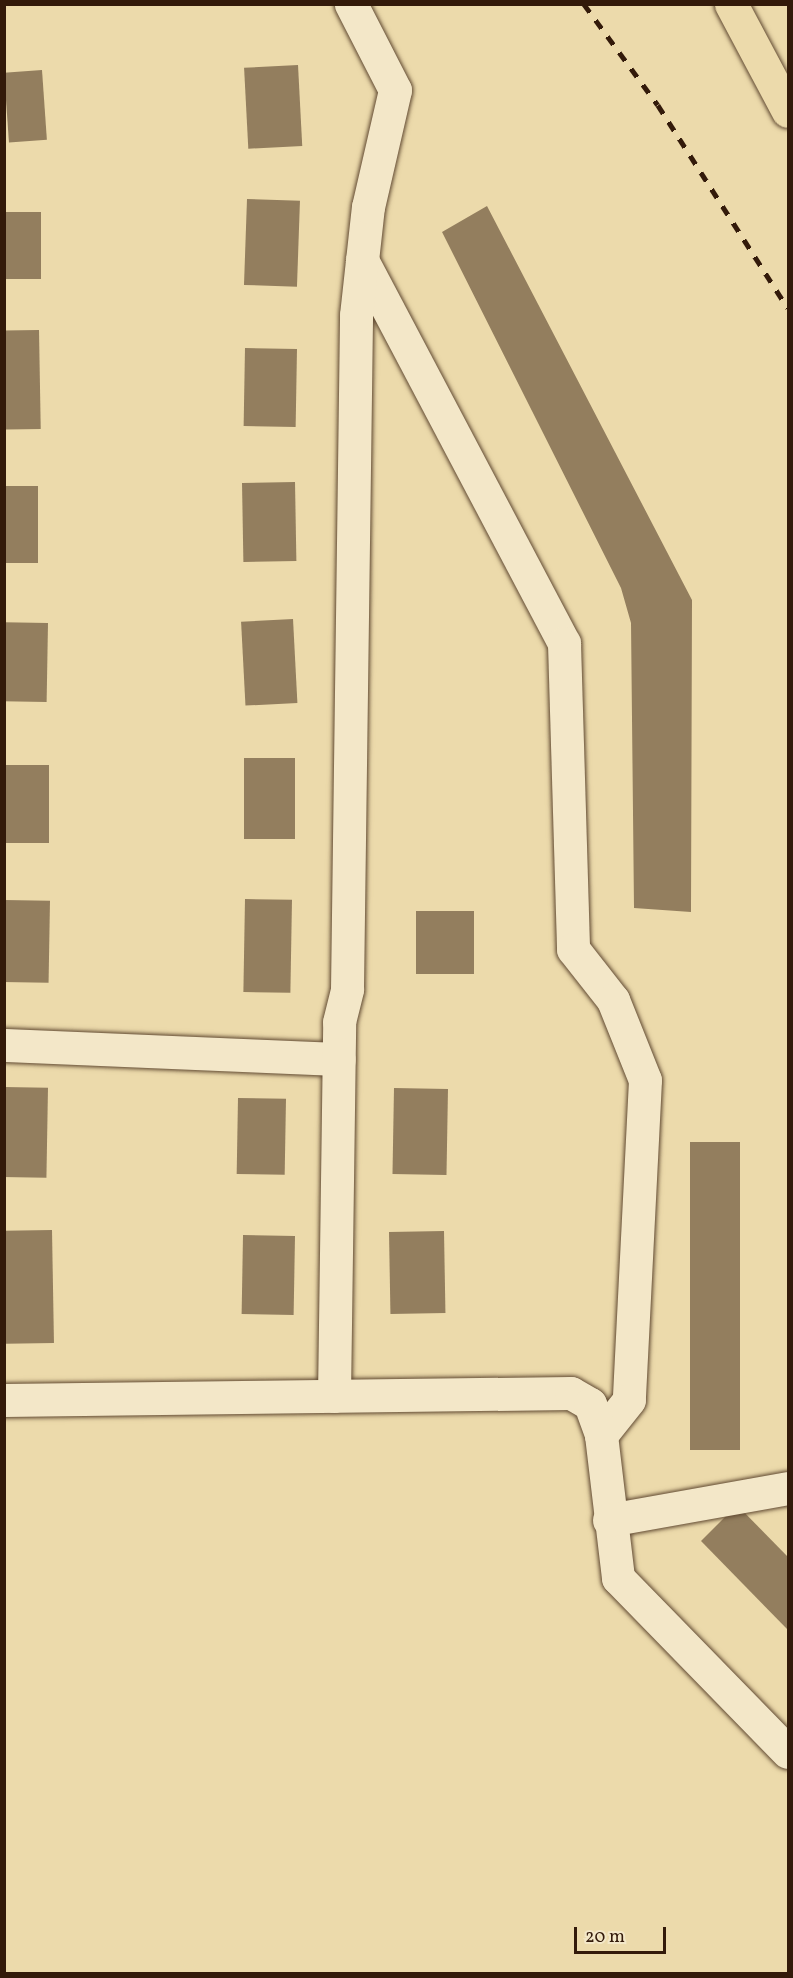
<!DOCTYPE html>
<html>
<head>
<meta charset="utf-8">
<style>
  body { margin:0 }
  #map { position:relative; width:793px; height:1978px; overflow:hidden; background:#ecdaab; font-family:Vollkorn,serif }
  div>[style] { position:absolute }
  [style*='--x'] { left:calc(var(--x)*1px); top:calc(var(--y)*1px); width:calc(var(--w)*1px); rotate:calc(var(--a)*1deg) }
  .building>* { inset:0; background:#937e5e; transform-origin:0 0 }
  .roads { filter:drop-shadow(0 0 2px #614a32) drop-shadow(0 0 2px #614a32) }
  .minor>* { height:33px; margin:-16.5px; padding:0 16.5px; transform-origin:16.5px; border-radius:16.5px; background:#f3e7c8 }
  .major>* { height:33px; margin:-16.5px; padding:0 16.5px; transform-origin:16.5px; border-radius:16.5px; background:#ecdaab }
  .rail>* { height:4.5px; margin-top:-2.25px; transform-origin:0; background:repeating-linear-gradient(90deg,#331a0a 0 10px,transparent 0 20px) }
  span { translate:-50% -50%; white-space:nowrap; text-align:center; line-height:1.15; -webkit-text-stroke:4.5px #f3e7c8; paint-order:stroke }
  .frame { position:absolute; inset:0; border:6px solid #331a0a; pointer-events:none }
  .scale { position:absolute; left:574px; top:1927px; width:92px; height:27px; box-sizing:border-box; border:3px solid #331a0a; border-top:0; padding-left:8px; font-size:18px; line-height:21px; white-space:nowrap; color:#331a0a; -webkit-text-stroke:4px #f3e7c8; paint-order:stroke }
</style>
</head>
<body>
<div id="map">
  <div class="building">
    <i style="left:298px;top:65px;width:81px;height:54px;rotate:87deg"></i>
    <i style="left:42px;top:70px;width:70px;height:38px;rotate:86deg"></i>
    <i style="left:247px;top:199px;width:53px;height:86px;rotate:2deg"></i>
    <i style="clip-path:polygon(487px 206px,692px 600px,691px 912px,634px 908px,631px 623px,621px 588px,442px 232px)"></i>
    <i style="left:6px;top:212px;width:35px;height:67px"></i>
    <i style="left:39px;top:330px;width:99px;height:35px;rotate:89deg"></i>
    <i style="left:245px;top:348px;width:52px;height:78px;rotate:1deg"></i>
    <i style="left:295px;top:482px;width:79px;height:53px;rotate:89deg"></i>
    <i style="left:4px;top:486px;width:34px;height:77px"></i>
    <i style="left:293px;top:619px;width:84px;height:52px;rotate:87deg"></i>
    <i style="left:48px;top:623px;width:79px;height:44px;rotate:91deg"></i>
    <i style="left:244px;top:758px;width:51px;height:81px"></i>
    <i style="left:4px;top:765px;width:45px;height:78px"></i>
    <i style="left:245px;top:899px;width:47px;height:93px;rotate:1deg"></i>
    <i style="left:4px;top:900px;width:46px;height:82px;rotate:1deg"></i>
    <i style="left:416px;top:911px;width:58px;height:63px"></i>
    <i style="left:4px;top:1087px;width:44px;height:90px;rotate:1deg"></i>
    <i style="left:394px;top:1088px;width:54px;height:86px;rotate:1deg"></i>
    <i style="left:238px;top:1098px;width:48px;height:76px;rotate:1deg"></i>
    <i style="left:690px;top:1142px;width:50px;height:308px"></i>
    <i style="left:52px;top:1230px;width:113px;height:48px;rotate:89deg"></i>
    <i style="left:444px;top:1231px;width:82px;height:55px;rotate:89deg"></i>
    <i style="left:295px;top:1236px;width:79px;height:52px;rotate:91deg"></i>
    <i style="clip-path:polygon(737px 1505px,788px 1557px,788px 1630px,701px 1541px)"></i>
  </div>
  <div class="roads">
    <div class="minor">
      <i style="--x:362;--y:260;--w:433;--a:62.2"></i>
      <i style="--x:564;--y:643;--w:306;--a:88.3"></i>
      <i style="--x:573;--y:949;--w:65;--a:51.9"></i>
      <i style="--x:613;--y:1000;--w:86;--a:68.2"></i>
      <i style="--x:645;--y:1080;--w:320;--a:92.9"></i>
      <i style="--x:629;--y:1400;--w:45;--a:128.7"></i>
      <i style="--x:4;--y:1045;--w:335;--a:2.4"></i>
      <i style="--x:334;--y:1396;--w:374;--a:-89.2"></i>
      <i style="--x:339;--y:1022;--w:34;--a:-76"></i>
      <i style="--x:347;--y:989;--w:674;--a:-89.23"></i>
      <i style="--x:356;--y:315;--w:109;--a:-83.7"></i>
      <i style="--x:368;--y:207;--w:120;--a:-77"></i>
      <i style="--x:395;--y:90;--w:97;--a:-117.1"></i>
      <i style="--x:4;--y:1400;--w:567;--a:-0.71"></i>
      <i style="--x:571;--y:1393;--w:22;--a:30"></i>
      <i style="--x:590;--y:1404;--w:33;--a:70"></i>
      <i style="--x:601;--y:1435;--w:144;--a:83.2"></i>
      <i style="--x:618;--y:1578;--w:243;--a:45.7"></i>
      <i style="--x:609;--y:1520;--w:182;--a:-10.1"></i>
    </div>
    <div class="major">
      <i style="--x:731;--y:4;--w:121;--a:62"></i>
    </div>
  </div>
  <div class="rail">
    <i style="--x:584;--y:4;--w:125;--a:53.8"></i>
    <i style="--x:658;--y:105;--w:241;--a:57.4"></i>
  </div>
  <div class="frame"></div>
  <div class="scale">20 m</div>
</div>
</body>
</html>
